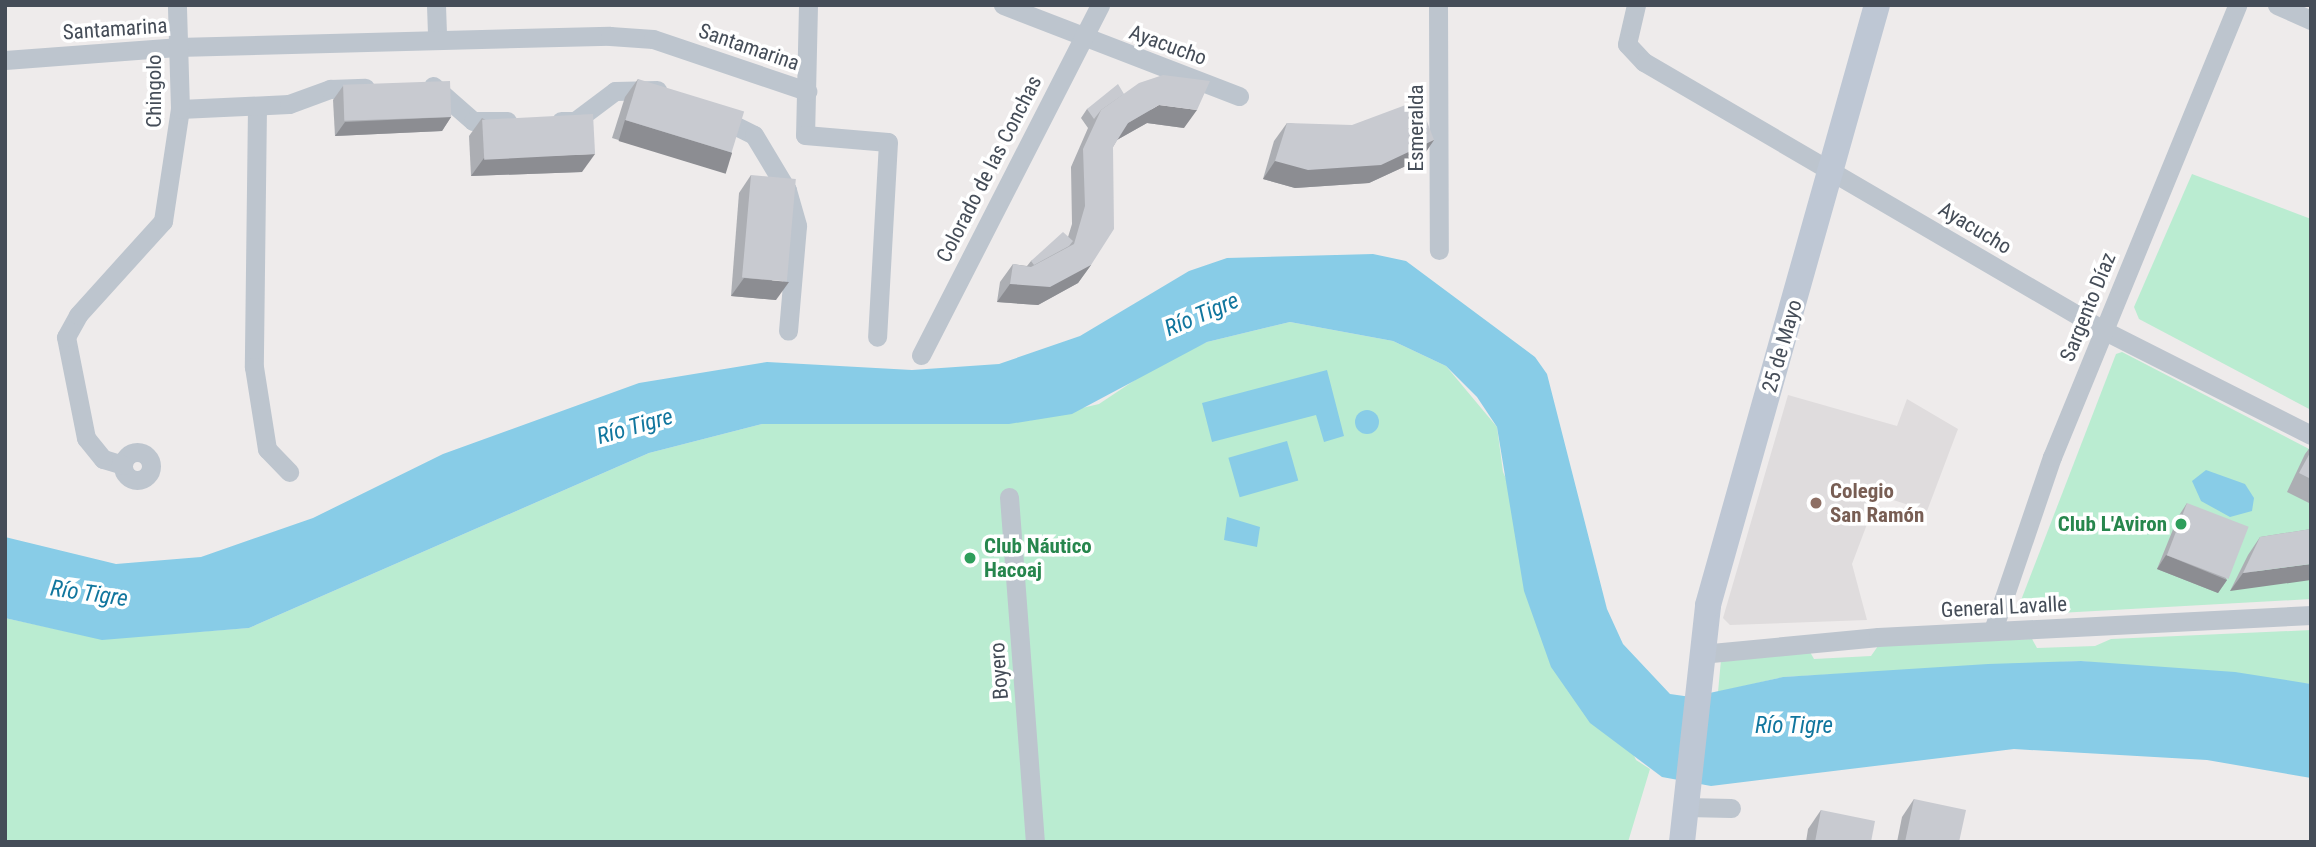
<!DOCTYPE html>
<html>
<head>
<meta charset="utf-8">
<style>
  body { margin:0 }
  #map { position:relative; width:2316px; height:847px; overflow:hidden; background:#eeebeb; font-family:"Roboto Condensed",sans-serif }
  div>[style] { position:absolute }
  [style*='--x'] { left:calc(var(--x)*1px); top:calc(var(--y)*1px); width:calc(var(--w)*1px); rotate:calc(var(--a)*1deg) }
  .education>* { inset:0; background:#dfdcdd }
  .green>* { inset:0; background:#baecd1 }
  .water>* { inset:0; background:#88cce7; transform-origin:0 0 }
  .round { border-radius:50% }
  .street>* { height:19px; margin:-9.5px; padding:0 9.5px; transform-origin:9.5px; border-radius:9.5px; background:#bdc5ce }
  .street>.ring { margin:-9.5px; padding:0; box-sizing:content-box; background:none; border:19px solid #bdc5ce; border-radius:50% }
  .secondary>* { height:26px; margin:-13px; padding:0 13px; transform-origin:13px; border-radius:13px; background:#bec7d4 }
  .wall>* { inset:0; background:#acaeb3 }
  .shaded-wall>* { inset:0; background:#8c8d92; transform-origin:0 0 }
  .building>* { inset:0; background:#c8cad0; transform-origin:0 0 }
  .dots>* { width:19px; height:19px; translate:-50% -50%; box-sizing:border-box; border:4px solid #fff; border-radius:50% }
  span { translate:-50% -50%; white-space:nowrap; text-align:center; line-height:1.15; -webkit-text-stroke:7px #fff; paint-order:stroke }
  .street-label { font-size:21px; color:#454d58 }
  .education-label { font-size:21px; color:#785e54; font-weight:700 }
  .left { translate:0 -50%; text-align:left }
  .leisure-label { font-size:21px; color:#27864d; font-weight:700 }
  .right { translate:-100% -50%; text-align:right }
  .water-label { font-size:23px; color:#11769e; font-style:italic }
  .frame { position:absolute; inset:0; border:7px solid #454d58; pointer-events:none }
</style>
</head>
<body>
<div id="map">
  <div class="education">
    <i style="clip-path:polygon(1788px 395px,1897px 426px,1907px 399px,1958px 429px,1927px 511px,1878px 495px,1852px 564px,1867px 620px,1730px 625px,1723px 618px)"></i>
  </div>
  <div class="green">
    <i style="clip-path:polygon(2192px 174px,2311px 219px,2311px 410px,2139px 319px,2134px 307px)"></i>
    <i style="clip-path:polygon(1290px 322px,1393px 341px,1446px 366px,1497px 427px,1503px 472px,1636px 760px,1650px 769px,1628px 842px,5px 842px,5px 618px,102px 639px,249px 628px,649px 453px,762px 424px,1027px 421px,1099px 404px,1159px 364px,1207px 342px)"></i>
    <i style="clip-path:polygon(2122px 352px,2311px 450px,2311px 599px,2021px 615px,2018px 608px,2116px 354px)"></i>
    <i style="clip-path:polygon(2311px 630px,2311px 684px,2080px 661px,1783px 677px,1718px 692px,1721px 660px,1810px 652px,1814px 659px,1871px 656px,1878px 646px,2032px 639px,2037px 648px,2095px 646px,2111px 639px)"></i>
  </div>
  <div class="water">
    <i style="clip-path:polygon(1373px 254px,1406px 261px,1535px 357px,1547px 374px,1607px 609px,1623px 644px,1670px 694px,1691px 697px,1783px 677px,1988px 664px,2081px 661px,2235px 672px,2311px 684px,2311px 778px,2207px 760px,2014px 749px,1711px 786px,1662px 777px,1590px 723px,1551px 667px,1524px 591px,1497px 427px,1477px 397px,1446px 366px,1393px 341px,1290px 322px,1207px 342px,1072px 414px,1009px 424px,762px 424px,649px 453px,249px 628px,102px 640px,5px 618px,5px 537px,116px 564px,201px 557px,313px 518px,443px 454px,639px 383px,767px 362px,912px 370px,999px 364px,1080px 336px,1189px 271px,1227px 258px)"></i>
    <i style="clip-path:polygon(1327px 370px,1344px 436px,1324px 442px,1316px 415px,1212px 442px,1202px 403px)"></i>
    <i class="round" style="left:1355px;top:410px;width:24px;height:24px"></i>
    <i style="left:1287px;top:441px;width:41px;height:61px;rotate:74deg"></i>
    <i style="clip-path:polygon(2206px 470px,2245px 484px,2254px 498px,2252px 511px,2230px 517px,2201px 501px,2192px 481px)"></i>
    <i style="clip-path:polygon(1227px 517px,1260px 527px,1257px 547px,1224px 540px)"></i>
  </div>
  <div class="street">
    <i style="--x:436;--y:5;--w:32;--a:88"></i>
    <i style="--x:808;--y:5;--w:130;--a:91.3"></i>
    <i style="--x:805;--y:135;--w:83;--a:4.8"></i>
    <i style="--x:888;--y:142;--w:195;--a:93.2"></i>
    <i style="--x:1003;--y:5;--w:253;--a:21.1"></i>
    <i style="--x:1438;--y:5;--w:245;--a:89.8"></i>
    <i style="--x:1636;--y:5;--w:40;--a:103"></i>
    <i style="--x:1627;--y:44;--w:25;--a:47"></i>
    <i style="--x:1644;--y:62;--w:532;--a:30.28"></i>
    <i style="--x:2103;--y:330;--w:233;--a:26.8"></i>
    <i style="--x:2277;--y:5;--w:37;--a:24"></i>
    <i style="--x:5;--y:60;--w:172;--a:-4.3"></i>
    <i style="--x:177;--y:47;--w:433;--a:-1.5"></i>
    <i style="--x:610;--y:36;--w:43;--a:4"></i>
    <i style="--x:653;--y:39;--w:163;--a:18.7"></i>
    <i style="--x:433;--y:86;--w:53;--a:41.2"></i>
    <i style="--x:473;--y:121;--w:34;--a:0"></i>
    <i style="--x:257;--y:106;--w:261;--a:90.7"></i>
    <i style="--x:254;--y:367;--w:83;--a:81"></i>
    <i style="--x:267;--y:449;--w:32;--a:46"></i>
    <i style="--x:180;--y:109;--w:109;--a:-2.6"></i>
    <i style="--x:289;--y:104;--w:44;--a:-20.1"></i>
    <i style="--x:330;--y:89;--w:35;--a:-2"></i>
    <i style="--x:716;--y:116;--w:42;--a:26.6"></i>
    <i style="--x:754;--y:135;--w:64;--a:59"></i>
    <i style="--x:787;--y:190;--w:37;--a:74"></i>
    <i style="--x:797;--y:226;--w:105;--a:94.9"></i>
    <i style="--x:561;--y:121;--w:14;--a:0"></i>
    <i style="--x:575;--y:121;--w:50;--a:-36.9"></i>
    <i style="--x:615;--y:91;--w:42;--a:-1.4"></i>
    <i style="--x:921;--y:355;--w:393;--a:-62.9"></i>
    <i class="ring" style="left:123px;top:452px;width:9px;height:9px"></i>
    <i style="--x:123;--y:465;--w:21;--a:-163"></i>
    <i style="--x:103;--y:459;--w:27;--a:-129"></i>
    <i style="--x:86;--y:438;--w:103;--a:-101.2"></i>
    <i style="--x:66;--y:337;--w:25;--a:-61"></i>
    <i style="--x:78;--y:315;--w:127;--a:-47.9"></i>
    <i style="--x:163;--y:221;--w:113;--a:-81.4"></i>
    <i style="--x:180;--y:109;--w:104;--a:-91.7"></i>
    <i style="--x:1009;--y:497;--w:346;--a:85.7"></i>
    <i style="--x:1993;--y:630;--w:183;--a:-71.2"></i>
    <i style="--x:2052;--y:457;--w:488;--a:-67.7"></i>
    <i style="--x:1701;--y:654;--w:178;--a:-5.5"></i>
    <i style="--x:1878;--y:637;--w:434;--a:-2.9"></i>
    <i style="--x:1686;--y:807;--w:45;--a:1.3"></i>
  </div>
  <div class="secondary">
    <i style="--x:1682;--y:842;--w:238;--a:-83.7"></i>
    <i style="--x:1708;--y:605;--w:623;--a:-74.27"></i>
  </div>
  <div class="wall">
    <i style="clip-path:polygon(638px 79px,732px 153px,719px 171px,612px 138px,625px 97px)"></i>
    <i style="clip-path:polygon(343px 86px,451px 117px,442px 131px,335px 136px,333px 100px)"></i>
    <i style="clip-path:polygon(1124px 94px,1184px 128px,1147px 123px,1117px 140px,1113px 147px,1091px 265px,1078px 283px,1038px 305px,997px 302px,1000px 282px,1013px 264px,1027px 266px,1031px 261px,1068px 237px,1072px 224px,1071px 167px,1088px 128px,1081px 118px,1087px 109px)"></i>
    <i style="clip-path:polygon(482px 118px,582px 172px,471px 176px,469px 136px)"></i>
    <i style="clip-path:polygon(1287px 123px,1434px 140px,1421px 159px,1369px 183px,1295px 188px,1263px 179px,1274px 141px)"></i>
    <i style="clip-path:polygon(751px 175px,776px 300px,731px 296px,739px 193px)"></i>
    <i style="clip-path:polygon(2311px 446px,2311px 504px,2287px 492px,2305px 454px)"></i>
    <i style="clip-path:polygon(2187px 503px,2227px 580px,2218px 593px,2157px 569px,2178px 517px)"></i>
    <i style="clip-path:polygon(2311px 529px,2230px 591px,2248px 555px,2260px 537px)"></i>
    <i style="clip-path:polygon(1914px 799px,1959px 842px,1897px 842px,1902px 817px)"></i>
    <i style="clip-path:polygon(1821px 810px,1871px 842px,1806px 842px,1808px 829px)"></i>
  </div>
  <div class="shaded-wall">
    <i style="clip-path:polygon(1159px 105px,1197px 110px,1184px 128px,1147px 123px,1115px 141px,1128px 123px)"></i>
    <i style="clip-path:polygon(451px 117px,442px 131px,335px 136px,345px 122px)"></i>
    <i style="left:625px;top:120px;width:112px;height:22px;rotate:17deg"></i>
    <i style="clip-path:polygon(1434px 140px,1421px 159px,1369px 183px,1295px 188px,1263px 179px,1275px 161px)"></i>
    <i style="clip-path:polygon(595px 154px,582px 172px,471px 176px,484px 158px)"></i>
    <i style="clip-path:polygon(1091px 265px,1078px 283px,1038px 305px,997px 302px,1010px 284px)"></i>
    <i style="clip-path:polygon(744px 278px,789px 282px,776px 300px,731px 296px)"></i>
    <i style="clip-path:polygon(2166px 555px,2227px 580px,2218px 593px,2157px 569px)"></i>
    <i style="clip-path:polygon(2311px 564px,2311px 580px,2230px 591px,2243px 573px)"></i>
  </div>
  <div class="building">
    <i style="clip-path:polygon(1163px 75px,1210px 81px,1197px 110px,1159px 105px,1128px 123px,1113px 147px,1114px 229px,1091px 265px,1050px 287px,1010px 284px,1013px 264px,1031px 267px,1074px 244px,1085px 206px,1083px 149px,1101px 110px,1139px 83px)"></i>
    <i style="left:638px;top:79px;width:111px;height:43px;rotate:17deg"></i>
    <i style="left:450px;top:81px;width:36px;height:107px;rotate:88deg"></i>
    <i style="clip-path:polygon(1118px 84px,1124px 94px,1101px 110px,1094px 119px,1087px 109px)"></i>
    <i style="clip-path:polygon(1419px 100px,1434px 140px,1381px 165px,1308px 170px,1275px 161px,1287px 123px,1352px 125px)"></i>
    <i style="left:593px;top:114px;width:40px;height:111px;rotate:87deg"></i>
    <i style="left:751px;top:175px;width:45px;height:103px;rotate:5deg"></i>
    <i style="clip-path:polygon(1063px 232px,1073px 241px,1069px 246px,1034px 265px,1031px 261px)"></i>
    <i style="clip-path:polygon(2311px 451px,2311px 479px,2299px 473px)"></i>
    <i style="left:2187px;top:503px;width:66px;height:56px;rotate:21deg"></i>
    <i style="clip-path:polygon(2311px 529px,2311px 564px,2243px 573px,2260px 537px)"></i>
    <i style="clip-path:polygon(1914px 799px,1966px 810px,1959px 842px,1905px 842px)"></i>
    <i style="clip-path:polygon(1821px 810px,1875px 821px,1871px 842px,1815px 842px)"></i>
  </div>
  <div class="dots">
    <i style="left:1816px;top:503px;background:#8d6e63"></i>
    <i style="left:2181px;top:524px;background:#2e9e5b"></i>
    <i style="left:970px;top:558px;background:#2e9e5b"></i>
  </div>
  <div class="street-label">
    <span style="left:115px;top:29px;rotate:-4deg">Santamarina</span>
    <span style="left:1168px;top:45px;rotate:20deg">Ayacucho</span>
    <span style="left:749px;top:47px;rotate:19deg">Santamarina</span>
    <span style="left:154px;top:91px;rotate:-90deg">Chingolo</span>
    <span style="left:1416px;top:128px;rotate:-90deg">Esmeralda</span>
    <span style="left:989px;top:169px;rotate:-63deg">Colorado de las Conchas</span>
    <span style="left:1975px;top:228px;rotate:31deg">Ayacucho</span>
    <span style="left:2088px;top:307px;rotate:-68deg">Sargento Díaz</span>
    <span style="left:1782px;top:346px;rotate:-74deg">25 de Mayo</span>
    <span style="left:2004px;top:607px;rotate:-3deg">General Lavalle</span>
    <span style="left:999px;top:671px;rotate:-94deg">Boyero</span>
  </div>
  <div class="education-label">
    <span class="left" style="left:1830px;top:503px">Colegio<br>San Ramón</span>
  </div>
  <div class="leisure-label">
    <span class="right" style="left:2167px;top:524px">Club L'Aviron</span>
    <span class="left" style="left:984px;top:558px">Club Náutico<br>Hacoaj</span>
  </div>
  <div class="water-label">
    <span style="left:1202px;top:315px;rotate:-23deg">Río Tigre</span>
    <span style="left:635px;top:427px;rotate:-16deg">Río Tigre</span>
    <span style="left:89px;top:594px;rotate:8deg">Río Tigre</span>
    <span style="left:1794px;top:726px">Río Tigre</span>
  </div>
  <div class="frame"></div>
</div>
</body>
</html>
